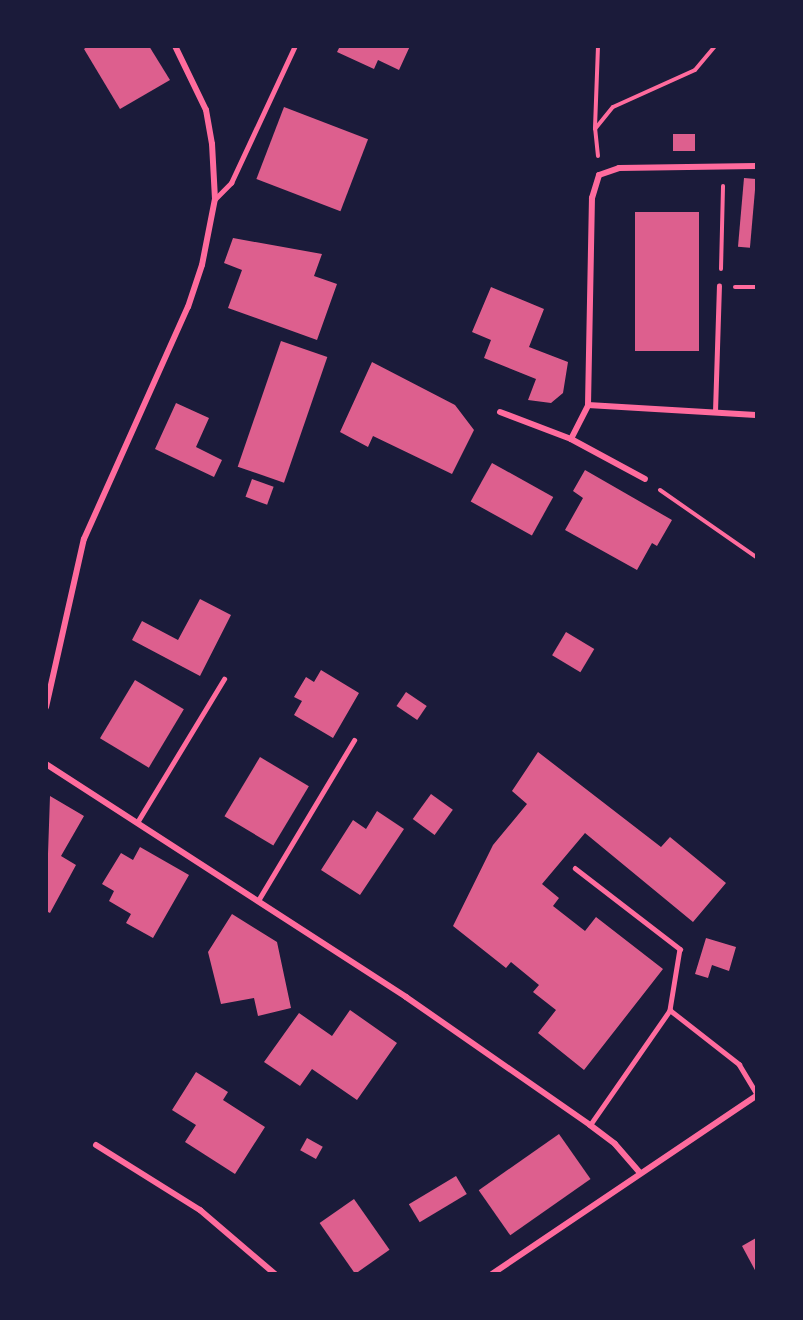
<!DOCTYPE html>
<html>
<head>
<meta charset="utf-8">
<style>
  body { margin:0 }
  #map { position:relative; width:803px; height:1320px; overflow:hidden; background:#1b1b3a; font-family:Montserrat,sans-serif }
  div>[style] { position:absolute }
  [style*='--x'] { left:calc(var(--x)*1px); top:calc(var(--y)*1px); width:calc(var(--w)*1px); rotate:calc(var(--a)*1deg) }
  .building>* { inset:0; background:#dd5f8e; transform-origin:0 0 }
  .path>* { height:4px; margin:-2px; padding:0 2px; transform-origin:2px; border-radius:2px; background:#ff6b9d }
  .service>* { height:4.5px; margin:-2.25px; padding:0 2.25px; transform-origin:2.25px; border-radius:2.25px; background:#ff6b9d }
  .minor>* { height:6px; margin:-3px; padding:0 3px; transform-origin:3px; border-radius:3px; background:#ff6b9d }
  span { translate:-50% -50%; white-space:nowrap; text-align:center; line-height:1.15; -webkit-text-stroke:4.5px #1b1b3a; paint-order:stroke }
  .frame { position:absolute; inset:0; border:48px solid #1b1b3a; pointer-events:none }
</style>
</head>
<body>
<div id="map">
  <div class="building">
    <i style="clip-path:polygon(88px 46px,149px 46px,170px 80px,120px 109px,84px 49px)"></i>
    <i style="clip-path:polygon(340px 46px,410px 46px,399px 70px,378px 60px,374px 69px,337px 52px)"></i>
    <i style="left:284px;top:107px;width:90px;height:77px;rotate:21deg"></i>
    <i style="left:673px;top:134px;width:22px;height:17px"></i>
    <i style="left:744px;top:178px;width:12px;height:69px;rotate:5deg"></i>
    <i style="left:635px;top:212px;width:64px;height:139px"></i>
    <i style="clip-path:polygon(233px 238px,322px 254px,314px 276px,337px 284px,317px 340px,228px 308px,242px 270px,224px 263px)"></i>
    <i style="clip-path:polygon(491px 287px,544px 309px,529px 347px,568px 362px,563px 393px,551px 403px,528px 400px,536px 379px,484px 358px,491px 340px,472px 332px)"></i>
    <i style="left:281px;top:341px;width:49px;height:133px;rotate:19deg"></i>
    <i style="clip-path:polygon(372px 362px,455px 405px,474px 430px,452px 474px,373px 436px,368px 447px,340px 432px)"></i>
    <i style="clip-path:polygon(176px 403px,209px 418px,196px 447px,222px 460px,214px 477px,155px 449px)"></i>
    <i style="left:492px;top:463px;width:70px;height:44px;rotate:29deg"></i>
    <i style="clip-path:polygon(585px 470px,672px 520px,657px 546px,652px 543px,637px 570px,565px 530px,583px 498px,573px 491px)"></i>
    <i style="left:252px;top:479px;width:23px;height:19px;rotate:20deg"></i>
    <i style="clip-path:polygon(200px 599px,231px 615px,200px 676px,132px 640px,142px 621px,178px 640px)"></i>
    <i style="left:566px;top:632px;width:33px;height:27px;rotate:31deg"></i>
    <i style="clip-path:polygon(321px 670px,359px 693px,333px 738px,294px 715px,302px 701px,294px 697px,306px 677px,314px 682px)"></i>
    <i style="left:135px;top:680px;width:57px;height:68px;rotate:31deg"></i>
    <i style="left:406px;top:692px;width:25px;height:17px;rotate:34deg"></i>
    <i style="clip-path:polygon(538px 752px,661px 847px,670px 837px,726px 883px,693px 922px,585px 833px,542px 884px,559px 898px,553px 906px,585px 931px,596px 917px,663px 969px,584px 1070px,538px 1033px,556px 1010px,533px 992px,539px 985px,511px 962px,506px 968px,453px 926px,493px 845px,527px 804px,512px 791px)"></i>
    <i style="left:260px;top:757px;width:57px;height:69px;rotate:31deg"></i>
    <i style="left:431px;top:794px;width:27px;height:31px;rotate:36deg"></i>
    <i style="clip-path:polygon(50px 796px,84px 816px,61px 856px,76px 865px,50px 913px,46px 911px)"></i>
    <i style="clip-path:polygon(377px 811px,404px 829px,360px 895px,321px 870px,353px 820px,366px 829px)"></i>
    <i style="clip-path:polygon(140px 847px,189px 875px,153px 938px,126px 923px,131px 914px,109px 901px,114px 891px,102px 884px,121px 853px,133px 860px)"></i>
    <i style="clip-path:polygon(232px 914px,277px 942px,291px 1008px,258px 1016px,254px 998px,221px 1004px,208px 952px)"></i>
    <i style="clip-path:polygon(706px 938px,736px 947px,729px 971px,712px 965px,708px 978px,695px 974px)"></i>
    <i style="clip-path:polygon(350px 1010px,397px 1043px,357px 1100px,312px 1069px,300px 1086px,264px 1062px,299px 1013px,332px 1036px)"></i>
    <i style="clip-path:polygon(196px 1072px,228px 1092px,223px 1100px,265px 1127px,235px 1174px,185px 1142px,196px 1125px,172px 1110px)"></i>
    <i style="left:559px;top:1134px;width:55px;height:98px;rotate:55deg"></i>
    <i style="left:307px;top:1138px;width:18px;height:14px;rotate:29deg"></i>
    <i style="left:456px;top:1176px;width:21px;height:55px;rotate:59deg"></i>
    <i style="left:354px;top:1199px;width:62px;height:42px;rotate:55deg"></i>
    <i style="clip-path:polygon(756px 1238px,756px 1272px,742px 1246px)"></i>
  </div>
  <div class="path">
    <i style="--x:595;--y:128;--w:82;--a:-87.9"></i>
    <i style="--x:598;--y:156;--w:27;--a:-96"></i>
    <i style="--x:595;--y:129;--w:28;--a:-51"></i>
    <i style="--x:613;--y:107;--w:90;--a:-24.3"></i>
    <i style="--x:695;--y:70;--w:31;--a:-50"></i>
    <i style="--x:721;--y:269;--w:83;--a:-88.6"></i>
    <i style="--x:735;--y:287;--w:21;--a:0"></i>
    <i style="--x:660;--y:490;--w:117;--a:34.9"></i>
  </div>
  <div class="service">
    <i style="--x:215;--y:199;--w:23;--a:-45"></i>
    <i style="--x:231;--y:183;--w:151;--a:-65"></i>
    <i style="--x:715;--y:412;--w:126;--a:-88.2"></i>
    <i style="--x:138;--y:821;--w:166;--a:-58.8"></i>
    <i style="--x:575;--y:868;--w:133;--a:37.6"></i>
    <i style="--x:680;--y:949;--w:62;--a:99.3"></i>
    <i style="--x:259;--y:899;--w:185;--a:-59.1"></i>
    <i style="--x:590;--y:1125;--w:140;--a:-55.2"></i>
    <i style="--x:670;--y:1010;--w:88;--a:38"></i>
    <i style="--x:739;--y:1064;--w:33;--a:59"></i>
  </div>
  <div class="minor">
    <i style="--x:588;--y:405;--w:168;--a:3.4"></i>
    <i style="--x:500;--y:412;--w:76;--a:20.8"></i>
    <i style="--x:571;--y:439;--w:38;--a:-63"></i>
    <i style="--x:588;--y:405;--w:207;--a:-88.9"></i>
    <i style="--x:592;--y:198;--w:24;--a:-73"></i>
    <i style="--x:599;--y:175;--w:21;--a:-19"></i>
    <i style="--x:619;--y:168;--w:137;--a:-0.8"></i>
    <i style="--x:571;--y:439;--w:84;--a:28.4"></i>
    <i style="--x:46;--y:707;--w:172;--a:-77.3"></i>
    <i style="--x:84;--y:539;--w:254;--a:-65.9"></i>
    <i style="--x:188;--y:307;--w:44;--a:-71.6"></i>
    <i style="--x:202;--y:265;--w:67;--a:-78.9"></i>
    <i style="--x:215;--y:199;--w:55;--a:-93.1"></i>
    <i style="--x:212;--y:144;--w:35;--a:-100"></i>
    <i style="--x:206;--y:110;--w:71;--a:-115.8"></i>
    <i style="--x:46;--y:764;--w:429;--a:32.9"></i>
    <i style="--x:406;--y:997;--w:224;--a:34.8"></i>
    <i style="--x:590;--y:1125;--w:31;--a:37"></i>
    <i style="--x:615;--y:1144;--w:37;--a:49"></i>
    <i style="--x:96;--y:1145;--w:123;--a:32"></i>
    <i style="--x:200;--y:1210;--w:99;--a:40.5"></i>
    <i style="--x:492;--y:1274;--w:318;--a:-34"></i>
  </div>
  <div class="frame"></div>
</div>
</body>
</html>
